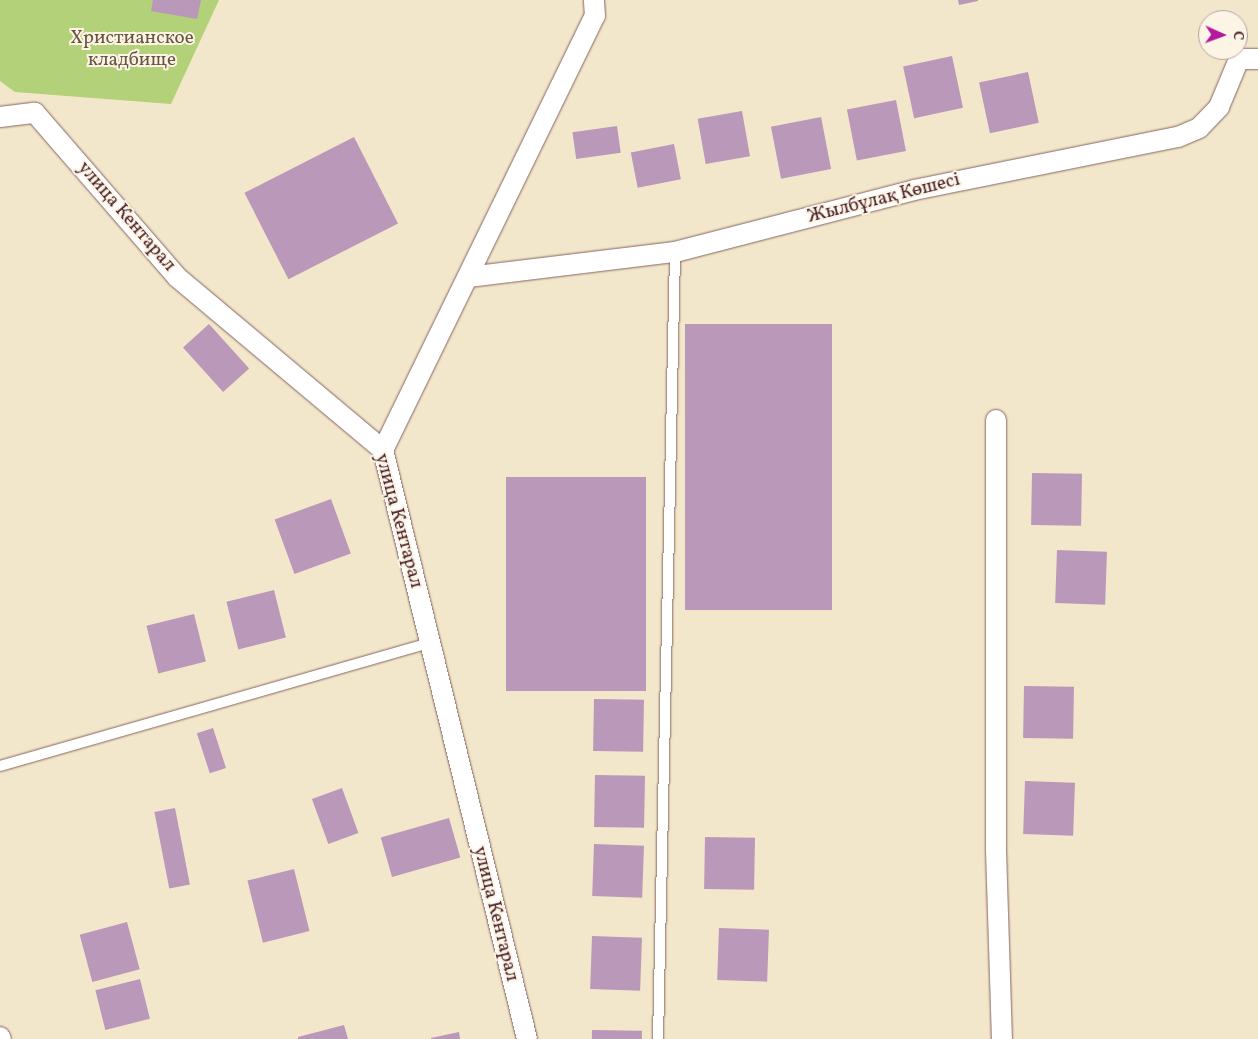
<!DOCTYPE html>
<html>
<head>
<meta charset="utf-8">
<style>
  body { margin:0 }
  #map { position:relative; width:1258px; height:1039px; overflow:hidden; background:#f3e7cb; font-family:Vollkorn,serif }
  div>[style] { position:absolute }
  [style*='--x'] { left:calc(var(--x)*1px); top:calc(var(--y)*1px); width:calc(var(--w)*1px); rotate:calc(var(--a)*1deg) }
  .green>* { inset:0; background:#b2d178 }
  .building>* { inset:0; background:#ba98b9; transform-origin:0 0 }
  .roads { filter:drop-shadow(0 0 1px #856563) drop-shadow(0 0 1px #856563) }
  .service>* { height:10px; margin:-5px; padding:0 5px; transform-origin:5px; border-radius:5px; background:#fff }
  .minor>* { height:20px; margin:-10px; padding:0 10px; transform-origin:10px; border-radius:10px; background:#fff }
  span { translate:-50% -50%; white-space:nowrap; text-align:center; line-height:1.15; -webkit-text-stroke:4px #fcf5e5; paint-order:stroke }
  .park-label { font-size:19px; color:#695442 }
  .street-label { font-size:19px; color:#4a1f2b }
  .north { position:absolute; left:1198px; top:10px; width:50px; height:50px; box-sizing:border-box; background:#fcf5e5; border:1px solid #b59f9b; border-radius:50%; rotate:92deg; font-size:14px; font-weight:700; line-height:20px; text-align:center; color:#4a1f2b }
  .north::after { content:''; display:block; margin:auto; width:18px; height:22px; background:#b5179e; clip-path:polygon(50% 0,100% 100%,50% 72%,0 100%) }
</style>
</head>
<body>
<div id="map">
  <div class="green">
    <i style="clip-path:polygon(0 0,219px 0,171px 104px,15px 92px,0 81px)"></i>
  </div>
  <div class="building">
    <i style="clip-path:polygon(153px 0,201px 0,197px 19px,151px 11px)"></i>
    <i style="clip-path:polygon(958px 0,978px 0,978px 1px,959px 5px)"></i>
    <i style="left:952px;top:56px;width:53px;height:50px;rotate:78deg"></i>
    <i style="left:1028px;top:72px;width:52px;height:50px;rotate:78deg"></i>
    <i style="left:896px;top:100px;width:52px;height:50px;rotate:79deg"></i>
    <i style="left:742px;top:111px;width:46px;height:45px;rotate:80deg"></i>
    <i style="left:821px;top:117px;width:53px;height:51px;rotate:79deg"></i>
    <i style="left:617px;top:126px;width:27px;height:45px;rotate:82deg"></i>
    <i style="left:354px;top:137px;width:97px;height:123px;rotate:63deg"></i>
    <i style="left:674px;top:144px;width:36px;height:44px;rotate:79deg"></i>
    <i style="left:209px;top:324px;width:60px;height:35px;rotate:48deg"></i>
    <i style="left:832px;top:324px;width:286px;height:147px;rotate:90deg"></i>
    <i style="left:1032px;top:473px;width:50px;height:52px;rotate:1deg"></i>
    <i style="left:506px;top:477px;width:140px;height:214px"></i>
    <i style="left:331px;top:499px;width:58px;height:60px;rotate:70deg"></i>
    <i style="left:1057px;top:550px;width:50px;height:53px;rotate:2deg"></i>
    <i style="left:274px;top:590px;width:49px;height:49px;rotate:76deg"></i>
    <i style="left:194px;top:614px;width:49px;height:49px;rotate:76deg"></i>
    <i style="left:1024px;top:686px;width:50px;height:52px;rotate:1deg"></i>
    <i style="left:594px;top:699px;width:50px;height:52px;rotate:1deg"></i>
    <i style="left:213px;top:728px;width:42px;height:17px;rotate:72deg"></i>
    <i style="left:595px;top:775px;width:50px;height:52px;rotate:1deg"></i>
    <i style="left:1025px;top:781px;width:50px;height:53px;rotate:2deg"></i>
    <i style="left:342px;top:788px;width:48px;height:32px;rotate:70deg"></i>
    <i style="left:175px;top:808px;width:78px;height:21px;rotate:79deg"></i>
    <i style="left:449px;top:818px;width:41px;height:71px;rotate:74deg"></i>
    <i style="left:705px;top:837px;width:50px;height:52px;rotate:1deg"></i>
    <i style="left:594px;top:844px;width:50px;height:52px;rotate:2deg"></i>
    <i style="left:294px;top:869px;width:64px;height:48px;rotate:76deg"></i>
    <i style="left:127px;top:922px;width:49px;height:49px;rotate:75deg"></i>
    <i style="left:719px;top:928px;width:50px;height:52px;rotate:2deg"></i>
    <i style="left:592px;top:936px;width:50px;height:53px;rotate:2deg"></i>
    <i style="left:140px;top:979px;width:41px;height:46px;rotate:76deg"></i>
    <i style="clip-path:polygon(344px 1025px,348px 1039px,298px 1039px,298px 1037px)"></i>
    <i style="left:592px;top:1030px;width:50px;height:9px;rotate:1deg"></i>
    <i style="clip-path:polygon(459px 1032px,460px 1039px,431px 1039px,431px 1038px)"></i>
  </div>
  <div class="roads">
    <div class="service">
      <i style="--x:0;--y:766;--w:446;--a:-16"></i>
      <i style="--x:658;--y:1039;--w:787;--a:-88.76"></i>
    </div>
    <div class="minor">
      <i style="--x:0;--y:117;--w:35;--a:-7"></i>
      <i style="--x:35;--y:113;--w:217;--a:49.1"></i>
      <i style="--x:177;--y:277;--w:269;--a:40"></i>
      <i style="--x:383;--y:450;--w:606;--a:76.26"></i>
      <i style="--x:468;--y:277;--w:209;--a:-6.9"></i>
      <i style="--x:675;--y:252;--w:247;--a:-14.5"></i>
      <i style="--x:914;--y:190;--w:269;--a:-11.4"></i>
      <i style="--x:1178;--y:137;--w:23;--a:-23"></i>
      <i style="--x:1199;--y:128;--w:29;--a:-46"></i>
      <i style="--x:1219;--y:107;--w:52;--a:-67.4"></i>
      <i style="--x:1239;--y:59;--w:19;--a:0"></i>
      <i style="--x:996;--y:420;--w:430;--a:90"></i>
      <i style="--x:996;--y:850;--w:189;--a:88.2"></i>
      <i style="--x:383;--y:450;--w:483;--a:-64"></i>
      <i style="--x:595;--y:16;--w:16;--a:-94"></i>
      <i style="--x:0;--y:1037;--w:2;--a:63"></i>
    </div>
  </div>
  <div class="park-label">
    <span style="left:132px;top:50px">Христианское<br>кладбище</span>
  </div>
  <div class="street-label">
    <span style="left:884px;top:199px;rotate:-14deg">Жылбұлақ Көшесі</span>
    <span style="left:126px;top:217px;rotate:49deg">улица Кентарал</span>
    <span style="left:398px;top:521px;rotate:75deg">улица Кентарал</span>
    <span style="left:495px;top:914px;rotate:76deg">улица Кентарал</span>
  </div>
  <div class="north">С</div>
</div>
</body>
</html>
